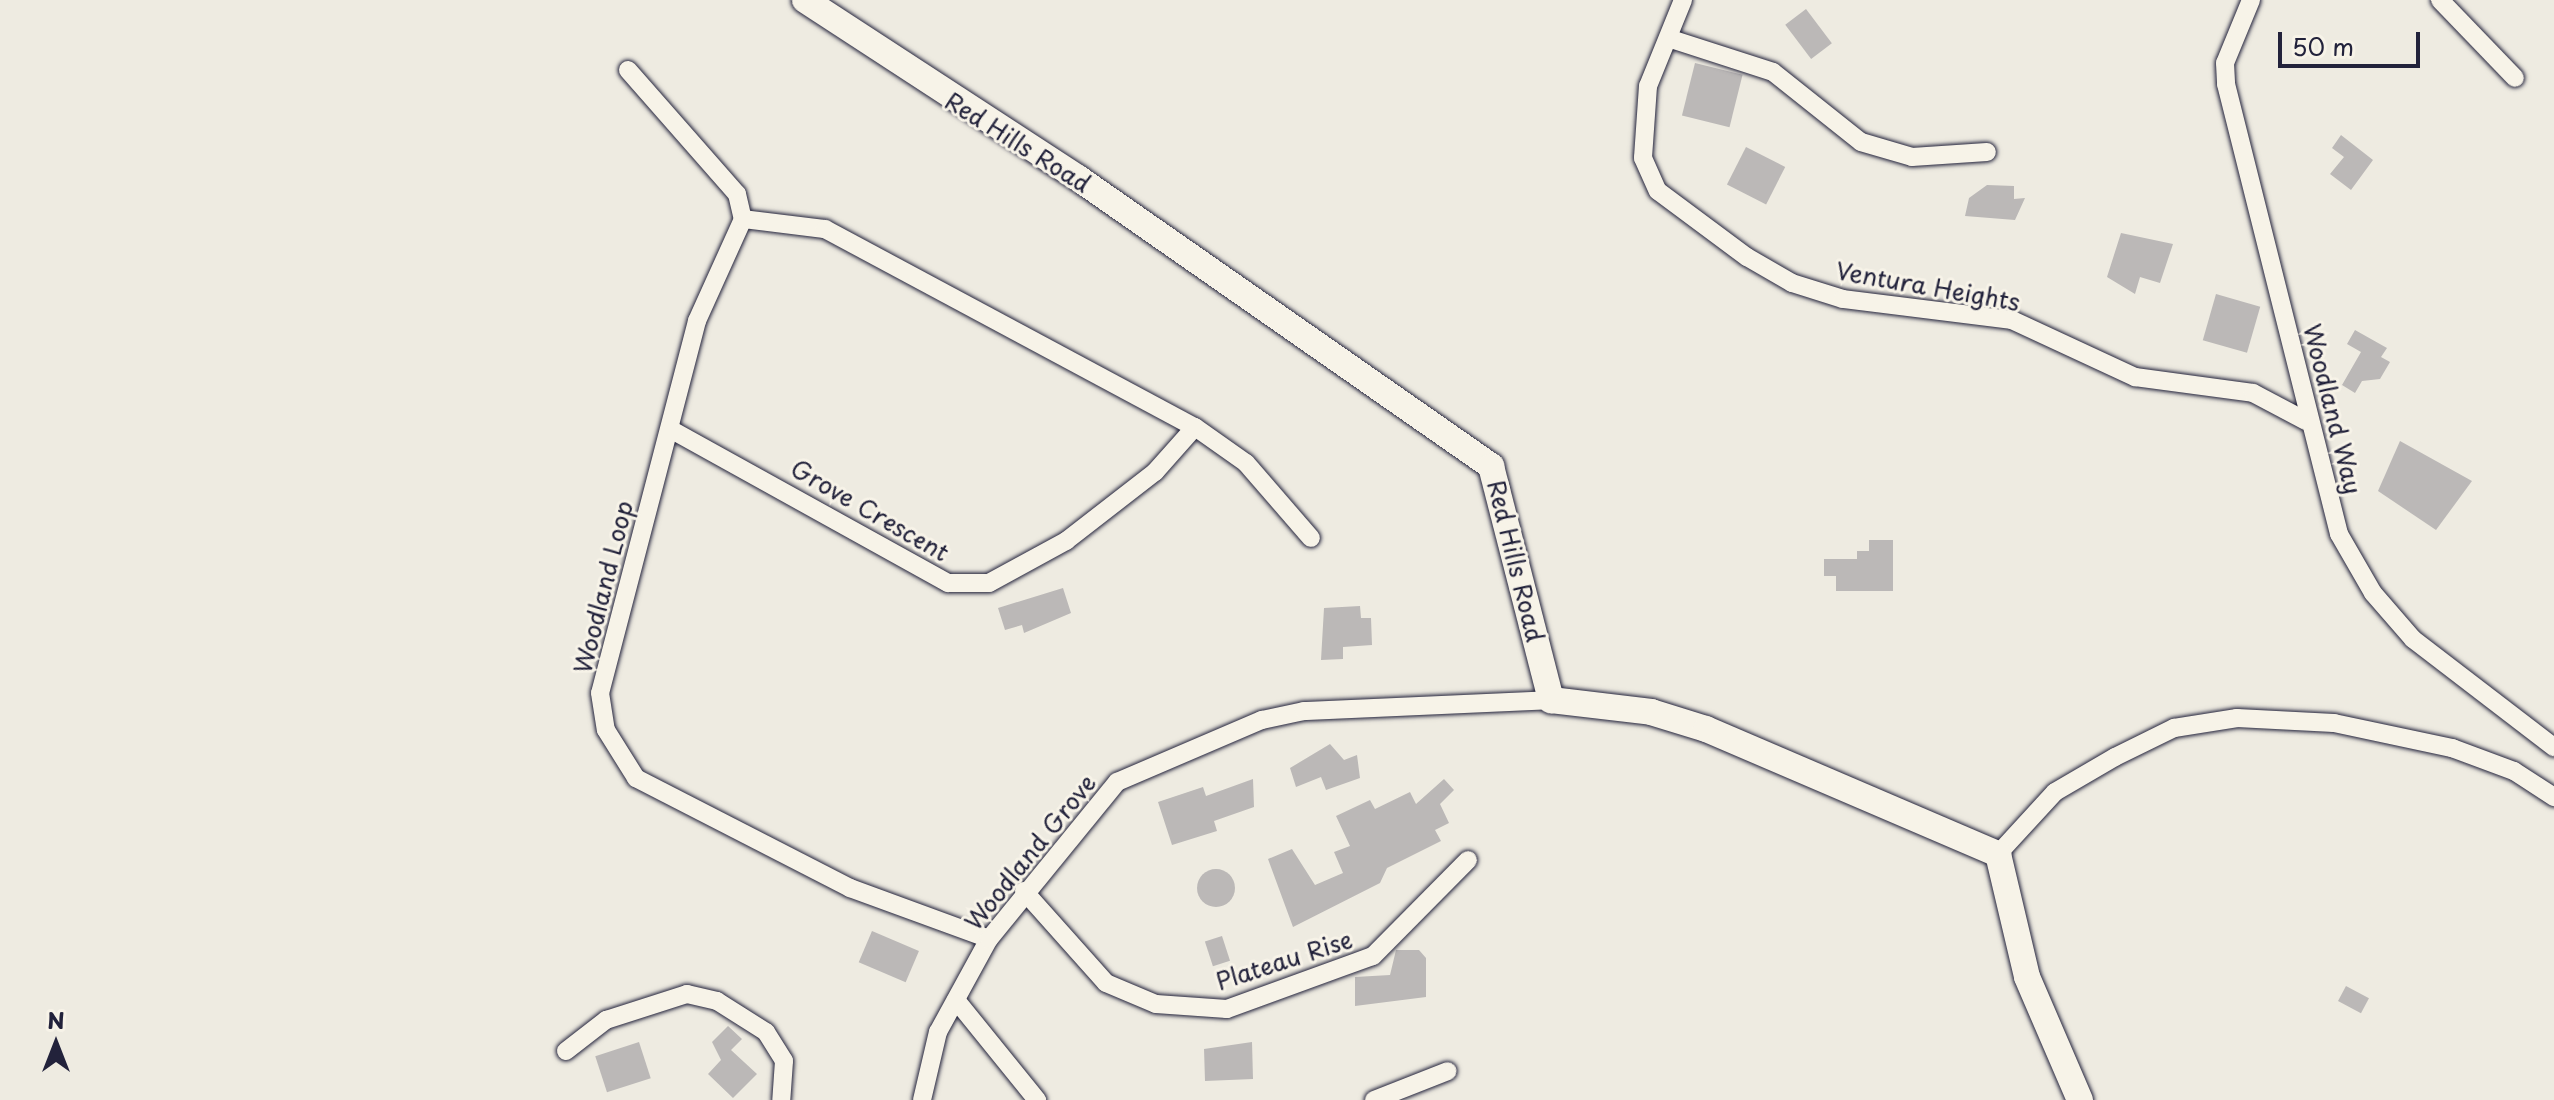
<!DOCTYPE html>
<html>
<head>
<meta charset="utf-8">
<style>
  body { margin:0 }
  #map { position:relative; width:2554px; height:1100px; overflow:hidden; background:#eeebe1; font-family:"Playpen Sans",sans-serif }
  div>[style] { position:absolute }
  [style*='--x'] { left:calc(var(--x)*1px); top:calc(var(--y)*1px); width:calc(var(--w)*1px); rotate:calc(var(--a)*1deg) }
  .building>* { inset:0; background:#bbb8b7; transform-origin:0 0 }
  .round { border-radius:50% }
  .roads { filter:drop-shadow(0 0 2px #22223b) drop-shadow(0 0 2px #22223b) }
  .minor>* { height:18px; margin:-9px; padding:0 9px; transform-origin:9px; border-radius:9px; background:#f7f3e8 }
  .secondary>* { height:26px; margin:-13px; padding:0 13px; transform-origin:13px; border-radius:13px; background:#f7f3e8 }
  span { translate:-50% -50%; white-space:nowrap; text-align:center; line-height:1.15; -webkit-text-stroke:6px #f7f3e8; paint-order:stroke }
  .street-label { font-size:24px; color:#22223b }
  .north { position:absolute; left:16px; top:1004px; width:80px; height:80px; -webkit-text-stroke:6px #f7f3e8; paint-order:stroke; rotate:0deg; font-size:22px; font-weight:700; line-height:32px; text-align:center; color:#22223b }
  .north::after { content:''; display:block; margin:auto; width:28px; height:36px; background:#22223b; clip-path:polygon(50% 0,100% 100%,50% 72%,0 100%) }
  .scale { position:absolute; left:2278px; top:32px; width:142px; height:36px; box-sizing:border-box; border:4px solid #22223b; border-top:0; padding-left:10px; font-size:24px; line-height:28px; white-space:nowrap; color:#22223b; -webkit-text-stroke:6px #f7f3e8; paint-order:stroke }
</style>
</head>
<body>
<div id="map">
  <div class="building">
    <i style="left:1806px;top:9px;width:43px;height:26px;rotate:53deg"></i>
    <i style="left:1695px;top:63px;width:49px;height:54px;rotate:14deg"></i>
    <i style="clip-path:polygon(2341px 135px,2373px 160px,2351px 190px,2330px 174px,2344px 157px,2332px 148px)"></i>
    <i style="left:1746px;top:147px;width:44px;height:42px;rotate:27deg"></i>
    <i style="clip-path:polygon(1987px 185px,2014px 186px,2014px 199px,2025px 198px,2015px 220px,1965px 216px,1969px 198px)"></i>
    <i style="clip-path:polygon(2121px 233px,2173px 244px,2160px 283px,2140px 277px,2135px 294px,2107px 277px)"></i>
    <i style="left:2216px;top:294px;width:46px;height:48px;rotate:16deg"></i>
    <i style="clip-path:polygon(2355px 330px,2387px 348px,2381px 357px,2390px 362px,2380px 379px,2362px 381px,2355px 393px,2342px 385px,2361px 352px,2347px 344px)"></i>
    <i style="clip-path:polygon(2400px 441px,2472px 481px,2436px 530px,2378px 491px)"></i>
    <i style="clip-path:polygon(1869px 540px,1893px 540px,1893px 591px,1836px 591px,1836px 576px,1824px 576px,1824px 559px,1857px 559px,1857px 551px,1869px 551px)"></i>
    <i style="clip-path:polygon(1063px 588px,1071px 613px,1024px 633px,1022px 625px,1005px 630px,998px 608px)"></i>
    <i style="clip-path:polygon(1360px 606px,1361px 618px,1371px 618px,1372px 645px,1343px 647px,1343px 659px,1321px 660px,1324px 608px)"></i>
    <i style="clip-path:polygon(1330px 744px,1344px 760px,1357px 755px,1360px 778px,1326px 790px,1321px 777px,1296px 787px,1290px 768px)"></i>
    <i style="clip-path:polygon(1253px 779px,1254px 807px,1214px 821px,1217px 831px,1172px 845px,1158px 802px,1203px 787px,1206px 796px)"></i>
    <i style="clip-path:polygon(1444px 779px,1454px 790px,1440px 804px,1449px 823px,1435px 830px,1441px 841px,1387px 868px,1380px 883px,1293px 927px,1268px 859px,1292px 849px,1315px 885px,1343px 873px,1334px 852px,1350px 846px,1336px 816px,1370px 800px,1375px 809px,1410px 792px,1416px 804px)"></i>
    <i class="round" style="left:1197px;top:869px;width:38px;height:38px"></i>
    <i style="left:872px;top:931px;width:51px;height:34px;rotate:23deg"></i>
    <i style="left:1222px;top:936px;width:26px;height:18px;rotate:72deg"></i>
    <i style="clip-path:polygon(1396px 950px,1419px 950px,1426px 958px,1426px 997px,1355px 1006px,1355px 977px,1390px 975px)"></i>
    <i style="left:2346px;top:986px;width:26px;height:17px;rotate:28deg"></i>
    <i style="clip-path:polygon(728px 1026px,742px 1039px,731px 1050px,757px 1074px,733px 1098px,708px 1074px,721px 1060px,712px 1042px)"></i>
    <i style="left:639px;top:1042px;width:38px;height:46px;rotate:72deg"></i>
    <i style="clip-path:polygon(1252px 1042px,1253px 1079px,1205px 1081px,1204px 1049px)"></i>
  </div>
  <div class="roads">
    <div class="minor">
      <i style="--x:1683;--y:0;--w:93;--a:112.1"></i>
      <i style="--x:1648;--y:86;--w:72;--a:94"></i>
      <i style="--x:1643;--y:158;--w:36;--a:66"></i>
      <i style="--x:1658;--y:191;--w:111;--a:36.6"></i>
      <i style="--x:1747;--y:257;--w:52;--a:30"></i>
      <i style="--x:1792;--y:283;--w:53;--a:17.4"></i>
      <i style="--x:1843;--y:299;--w:170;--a:7.1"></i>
      <i style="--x:2012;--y:320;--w:136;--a:24.9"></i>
      <i style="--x:2135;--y:377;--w:119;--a:7.7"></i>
      <i style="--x:2253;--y:393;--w:60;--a:27.8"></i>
      <i style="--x:2251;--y:0;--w:68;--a:112.4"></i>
      <i style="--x:2225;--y:63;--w:21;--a:87"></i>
      <i style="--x:2226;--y:84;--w:464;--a:75.9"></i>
      <i style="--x:2339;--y:534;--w:68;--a:60"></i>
      <i style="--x:2373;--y:593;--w:61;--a:49"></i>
      <i style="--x:2413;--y:639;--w:178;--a:37.5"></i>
      <i style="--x:2440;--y:0;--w:108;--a:46.1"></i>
      <i style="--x:1671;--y:39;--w:107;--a:17.9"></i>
      <i style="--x:1773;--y:72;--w:112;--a:38.5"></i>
      <i style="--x:1861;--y:142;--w:53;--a:16.4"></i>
      <i style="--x:1912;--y:157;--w:75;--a:-3.8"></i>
      <i style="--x:628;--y:70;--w:165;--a:48.7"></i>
      <i style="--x:737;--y:194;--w:26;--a:77"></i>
      <i style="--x:743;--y:219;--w:112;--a:114.3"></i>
      <i style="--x:697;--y:321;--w:384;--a:104.6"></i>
      <i style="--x:600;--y:693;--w:37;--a:81"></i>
      <i style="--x:606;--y:730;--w:57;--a:58"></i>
      <i style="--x:636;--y:778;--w:241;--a:27.2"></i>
      <i style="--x:850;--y:888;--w:148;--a:20.1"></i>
      <i style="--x:743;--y:219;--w:83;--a:7"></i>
      <i style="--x:825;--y:229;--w:420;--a:28.2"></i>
      <i style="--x:1195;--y:427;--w:62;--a:35.2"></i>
      <i style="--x:1246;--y:463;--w:99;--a:49.1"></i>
      <i style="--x:670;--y:429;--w:318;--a:29"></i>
      <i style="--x:948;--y:583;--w:41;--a:0"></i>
      <i style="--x:989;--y:583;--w:88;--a:-28.6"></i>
      <i style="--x:1066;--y:541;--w:113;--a:-37.8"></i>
      <i style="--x:1155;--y:472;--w:60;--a:-48.4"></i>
      <i style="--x:1998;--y:854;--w:84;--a:-47.4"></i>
      <i style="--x:2055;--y:792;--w:69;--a:-30.3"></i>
      <i style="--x:2115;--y:757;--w:66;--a:-26.2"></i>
      <i style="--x:2174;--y:728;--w:64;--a:-9"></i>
      <i style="--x:2237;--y:718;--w:97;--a:3"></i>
      <i style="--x:2334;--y:723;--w:121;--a:12"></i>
      <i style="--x:2452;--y:748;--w:66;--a:20.4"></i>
      <i style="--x:2514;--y:771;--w:48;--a:33"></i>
      <i style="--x:1024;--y:891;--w:123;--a:48.3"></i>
      <i style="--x:1106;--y:983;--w:54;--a:22.8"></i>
      <i style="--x:1156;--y:1004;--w:71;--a:4"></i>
      <i style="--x:1227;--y:1009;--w:155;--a:-20"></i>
      <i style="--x:1373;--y:956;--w:135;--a:-45.3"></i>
      <i style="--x:956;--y:1000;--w:129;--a:51"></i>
      <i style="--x:566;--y:1051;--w:51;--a:-37.8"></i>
      <i style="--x:606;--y:1020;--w:85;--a:-17.8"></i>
      <i style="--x:687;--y:994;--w:31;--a:13"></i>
      <i style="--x:717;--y:1001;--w:58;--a:32.3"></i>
      <i style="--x:766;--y:1032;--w:34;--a:58"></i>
      <i style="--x:784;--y:1061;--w:39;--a:94"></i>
      <i style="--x:922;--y:1100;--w:70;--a:-76.8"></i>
      <i style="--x:938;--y:1032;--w:106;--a:-61.3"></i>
      <i style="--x:989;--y:939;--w:203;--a:-50.8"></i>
      <i style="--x:1117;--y:782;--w:158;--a:-23.2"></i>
      <i style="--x:1262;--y:720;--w:43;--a:-12.1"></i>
      <i style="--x:1304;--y:711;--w:247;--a:-2.5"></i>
      <i style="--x:1374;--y:1100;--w:79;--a:-21.4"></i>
    </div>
    <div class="secondary">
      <i style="--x:805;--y:0;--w:326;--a:33.1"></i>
      <i style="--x:1078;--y:178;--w:504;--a:34.89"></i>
      <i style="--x:1491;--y:466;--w:242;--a:75.6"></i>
      <i style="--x:1551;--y:700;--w:101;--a:6.8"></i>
      <i style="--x:1651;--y:712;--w:58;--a:17.2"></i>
      <i style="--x:1706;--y:729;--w:318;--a:23.2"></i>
      <i style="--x:1998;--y:854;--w:126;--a:76.7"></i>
      <i style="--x:2027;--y:977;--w:134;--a:66.7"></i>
    </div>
  </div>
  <div class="street-label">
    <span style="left:1018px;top:142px;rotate:32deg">Red Hills Road</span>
    <span style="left:1928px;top:286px;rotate:10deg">Ventura Heights</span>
    <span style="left:2333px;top:409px;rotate:76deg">Woodland Way</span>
    <span style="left:870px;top:510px;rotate:30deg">Grove Crescent</span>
    <span style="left:1516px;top:561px;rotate:76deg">Red Hills Road</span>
    <span style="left:603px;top:587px;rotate:-76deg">Woodland Loop</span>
    <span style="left:1030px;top:852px;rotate:-51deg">Woodland Grove</span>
    <span style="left:1284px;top:960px;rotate:-18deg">Plateau Rise</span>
  </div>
  <div class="north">N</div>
  <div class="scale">50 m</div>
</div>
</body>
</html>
